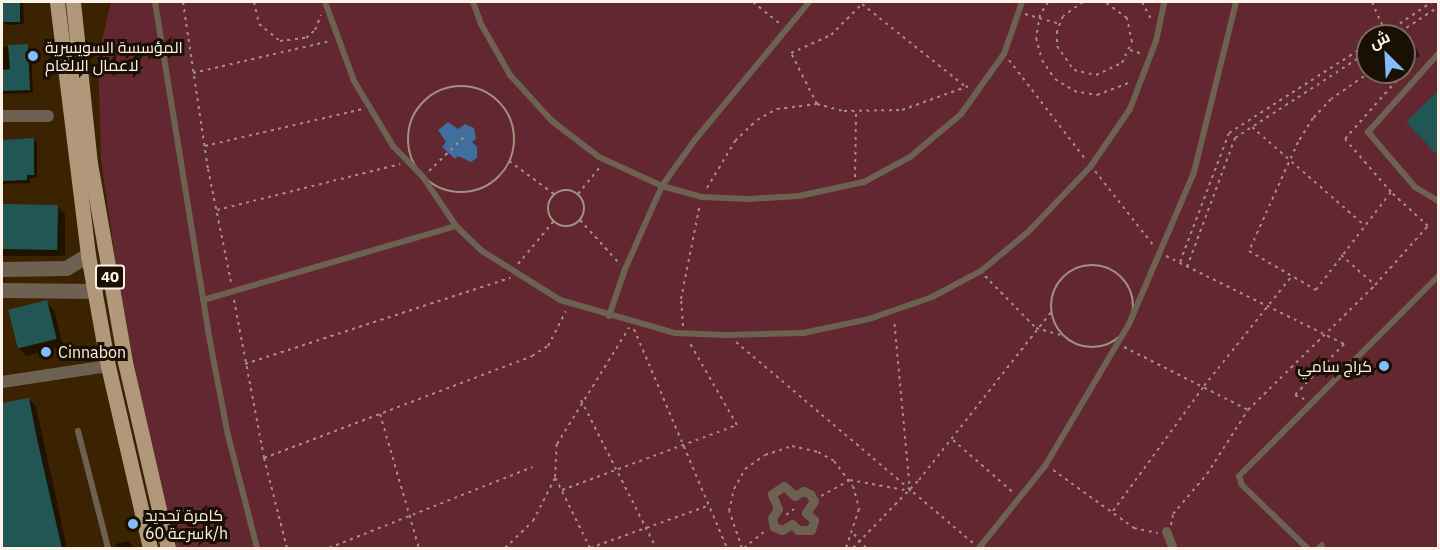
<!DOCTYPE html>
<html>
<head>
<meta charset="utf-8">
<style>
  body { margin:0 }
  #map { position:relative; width:1440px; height:550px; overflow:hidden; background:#3b2200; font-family:"IBM Plex Sans",Cairo,sans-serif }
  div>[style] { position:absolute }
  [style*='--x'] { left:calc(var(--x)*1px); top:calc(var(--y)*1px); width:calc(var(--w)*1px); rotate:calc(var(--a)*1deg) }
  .green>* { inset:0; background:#622731 }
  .water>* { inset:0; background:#406e9e }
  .shadow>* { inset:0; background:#0007; transform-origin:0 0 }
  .building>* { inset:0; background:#225654; transform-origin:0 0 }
  .path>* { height:2px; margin-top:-1px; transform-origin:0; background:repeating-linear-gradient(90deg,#a2917b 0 3px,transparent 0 7.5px) }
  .path>.ring { margin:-1px; padding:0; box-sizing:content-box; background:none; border:2px solid #a2917b; border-radius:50% }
  .service>* { height:6px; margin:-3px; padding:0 3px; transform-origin:3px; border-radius:3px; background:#6d6152 }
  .pedestrian>* { height:9px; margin:-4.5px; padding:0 4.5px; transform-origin:4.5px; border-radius:4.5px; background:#6d6152 }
  .minor>* { height:12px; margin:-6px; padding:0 6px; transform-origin:6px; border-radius:6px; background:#6d6152 }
  .tertiary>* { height:15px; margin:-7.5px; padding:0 7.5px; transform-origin:7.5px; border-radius:7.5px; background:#6d6152 }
  .primary>* { height:15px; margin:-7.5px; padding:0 7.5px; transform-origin:7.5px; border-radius:7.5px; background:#b2987a }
  .dots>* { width:16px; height:16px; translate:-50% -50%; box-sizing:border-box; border:3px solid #1a0f03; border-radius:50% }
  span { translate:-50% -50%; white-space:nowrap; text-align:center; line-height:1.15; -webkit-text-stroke:6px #1a0f03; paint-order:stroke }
  .shield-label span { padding:2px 4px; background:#1a0f03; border:2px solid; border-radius:4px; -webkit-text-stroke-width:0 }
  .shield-label { font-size:15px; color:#fcf2e7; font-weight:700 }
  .poi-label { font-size:16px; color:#fcf2e7 }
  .left { translate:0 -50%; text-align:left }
  .right { translate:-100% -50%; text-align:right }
  .frame { position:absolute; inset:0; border:3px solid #fcf2e7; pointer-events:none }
  .north { position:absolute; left:1356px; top:24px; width:60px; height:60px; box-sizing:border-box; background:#1a0f03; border:2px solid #746a5e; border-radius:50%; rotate:336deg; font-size:16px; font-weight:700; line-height:24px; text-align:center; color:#fcf2e7 }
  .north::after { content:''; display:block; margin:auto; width:21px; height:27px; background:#83bcfb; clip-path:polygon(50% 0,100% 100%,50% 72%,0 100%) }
</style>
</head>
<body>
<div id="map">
  <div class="green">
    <i style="clip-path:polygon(evenodd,111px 2px,1438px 2px,1438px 548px,173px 548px,123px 312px,101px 160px,98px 57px,111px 2px,1368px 36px,1404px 36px,1404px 72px,1368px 72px,1368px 36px)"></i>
  </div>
  <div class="water">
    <i style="clip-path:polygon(448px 122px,458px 129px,465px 124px,474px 128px,476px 139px,472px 142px,477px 147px,477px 158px,471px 162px,458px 156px,455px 159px,442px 147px,446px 142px,438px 130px)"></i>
  </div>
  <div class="shadow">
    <i style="clip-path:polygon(2px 2px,23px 2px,24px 24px,7px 25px,3px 22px)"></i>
    <i style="clip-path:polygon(27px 46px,31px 49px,33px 93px,2px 94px,2px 47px)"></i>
    <i style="left:1416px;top:47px;width:10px;height:10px;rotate:66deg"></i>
    <i style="clip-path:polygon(1438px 93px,1438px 154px,1408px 122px)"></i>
    <i style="clip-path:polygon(2px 140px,34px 140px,37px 143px,37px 178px,30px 178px,30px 183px,2px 184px)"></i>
    <i style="clip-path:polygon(2px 206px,57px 206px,65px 214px,65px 256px,2px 256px)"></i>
    <i style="clip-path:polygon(46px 302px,54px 310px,63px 346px,26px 356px,19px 348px)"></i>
    <i style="clip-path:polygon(29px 399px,36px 407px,67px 548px,2px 548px,2px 404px)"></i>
    <i style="clip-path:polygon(128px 541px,133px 548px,116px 548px,115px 544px)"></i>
  </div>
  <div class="building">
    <i style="left:2px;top:2px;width:18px;height:20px"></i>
    <i style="clip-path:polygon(28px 44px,30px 90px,2px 91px,2px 70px,10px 69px,8px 45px)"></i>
    <i style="clip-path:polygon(1438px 91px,1438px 156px,1406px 122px)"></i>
    <i style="clip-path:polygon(34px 138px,34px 175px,27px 175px,27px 180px,2px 181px,2px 140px)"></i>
    <i style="left:2px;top:204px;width:56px;height:45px;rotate:1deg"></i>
    <i style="left:47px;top:300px;width:40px;height:40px;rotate:76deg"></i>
    <i style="clip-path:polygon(29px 398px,37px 439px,62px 549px,2px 549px,2px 403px)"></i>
  </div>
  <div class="path">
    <i style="--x:183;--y:2;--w:169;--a:81.5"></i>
    <i style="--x:208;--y:169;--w:115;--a:78.5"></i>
    <i style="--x:254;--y:2;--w:23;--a:77"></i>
    <i style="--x:259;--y:24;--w:27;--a:39"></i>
    <i style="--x:280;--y:41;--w:26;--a:-7"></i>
    <i style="--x:306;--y:38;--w:12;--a:-42"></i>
    <i style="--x:315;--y:30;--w:16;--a:-68"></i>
    <i style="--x:753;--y:2;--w:35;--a:39"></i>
    <i style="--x:1048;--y:2;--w:15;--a:122"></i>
    <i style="--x:1040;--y:15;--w:23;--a:100"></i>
    <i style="--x:1036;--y:38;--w:23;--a:75"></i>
    <i style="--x:1042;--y:60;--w:23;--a:56"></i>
    <i style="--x:1055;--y:79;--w:22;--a:32"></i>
    <i style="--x:1074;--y:91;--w:23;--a:10"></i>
    <i style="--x:1097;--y:95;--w:36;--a:-21"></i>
    <i style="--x:1083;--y:2;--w:24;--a:145"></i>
    <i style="--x:1063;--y:16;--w:16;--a:112"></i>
    <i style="--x:1057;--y:31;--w:15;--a:90"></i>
    <i style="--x:1057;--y:46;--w:29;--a:55"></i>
    <i style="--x:1074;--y:70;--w:23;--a:13"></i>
    <i style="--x:1096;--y:75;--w:29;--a:-25"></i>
    <i style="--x:1122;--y:63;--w:23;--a:-65"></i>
    <i style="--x:1132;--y:42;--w:25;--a:-102"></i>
    <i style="--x:1127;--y:18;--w:27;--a:-144"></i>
    <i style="--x:1142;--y:2;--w:21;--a:62"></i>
    <i style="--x:1372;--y:2;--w:37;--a:66"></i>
    <i style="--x:1025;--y:14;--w:35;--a:16"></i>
    <i style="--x:1381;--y:36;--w:61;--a:-33.7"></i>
    <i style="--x:1394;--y:36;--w:53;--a:-33.4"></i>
    <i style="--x:1130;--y:50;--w:13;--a:18"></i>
    <i style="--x:1009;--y:60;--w:126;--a:52.4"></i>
    <i style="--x:1370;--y:72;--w:47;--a:145.3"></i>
    <i style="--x:1331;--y:99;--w:26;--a:133"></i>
    <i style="--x:1313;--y:118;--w:28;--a:122"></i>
    <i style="--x:1298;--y:142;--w:120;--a:114.2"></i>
    <i style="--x:1249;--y:251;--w:78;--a:30.2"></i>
    <i style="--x:1316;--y:290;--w:123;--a:-52.6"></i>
    <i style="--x:193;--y:73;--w:142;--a:-13.1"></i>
    <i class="ring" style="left:408px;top:86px;width:104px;height:104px"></i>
    <i style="--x:817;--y:104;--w:57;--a:-117"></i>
    <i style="--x:791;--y:53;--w:44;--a:-24.2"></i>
    <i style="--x:831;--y:35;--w:44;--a:-45"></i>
    <i style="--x:862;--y:4;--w:133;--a:38.6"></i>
    <i style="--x:1252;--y:127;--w:150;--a:41.2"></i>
    <i style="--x:205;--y:146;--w:162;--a:-13.2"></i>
    <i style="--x:509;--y:161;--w:56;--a:36.3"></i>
    <i style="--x:429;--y:171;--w:52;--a:-44.2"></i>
    <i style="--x:1095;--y:171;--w:94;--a:51.9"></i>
    <i style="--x:855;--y:177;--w:65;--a:-89.1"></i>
    <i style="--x:707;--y:188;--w:55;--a:-59.2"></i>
    <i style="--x:735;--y:141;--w:30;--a:-44"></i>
    <i style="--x:757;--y:120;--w:23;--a:-29"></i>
    <i style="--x:777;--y:109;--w:40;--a:-7.1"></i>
    <i style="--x:817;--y:104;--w:28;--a:15"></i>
    <i style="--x:844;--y:111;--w:58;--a:-1"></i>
    <i style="--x:902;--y:110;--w:74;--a:-19.7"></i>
    <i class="ring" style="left:548px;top:190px;width:34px;height:34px"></i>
    <i style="--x:578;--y:194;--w:36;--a:-51"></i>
    <i style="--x:217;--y:210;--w:189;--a:-14.1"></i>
    <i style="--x:580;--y:220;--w:57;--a:47.9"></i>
    <i style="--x:1341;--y:255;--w:45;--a:41.4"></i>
    <i style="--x:1166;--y:256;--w:199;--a:26.3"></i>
    <i style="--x:1344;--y:344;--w:71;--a:133.9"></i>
    <i style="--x:1295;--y:395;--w:10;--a:24"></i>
    <i style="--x:1180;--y:262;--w:138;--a:-69.2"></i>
    <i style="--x:1229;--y:133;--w:165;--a:-32.6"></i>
    <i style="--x:518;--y:264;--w:55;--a:-50.2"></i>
    <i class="ring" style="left:1051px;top:265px;width:80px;height:80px"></i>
    <i style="--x:1187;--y:267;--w:138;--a:-69.6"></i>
    <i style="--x:1235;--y:138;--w:158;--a:-32.9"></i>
    <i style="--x:985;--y:276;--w:73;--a:45.6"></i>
    <i style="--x:1036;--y:328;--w:29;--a:16"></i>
    <i style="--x:234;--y:300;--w:161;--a:79.2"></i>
    <i style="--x:264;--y:458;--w:93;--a:75.7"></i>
    <i style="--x:683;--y:326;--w:27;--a:-94"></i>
    <i style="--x:681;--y:299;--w:97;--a:-78.7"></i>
    <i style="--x:634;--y:329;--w:238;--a:67"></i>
    <i style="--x:736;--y:342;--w:312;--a:40.3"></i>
    <i style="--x:1124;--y:347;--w:139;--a:26.9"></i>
    <i style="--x:245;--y:364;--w:279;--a:-18"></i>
    <i style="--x:581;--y:400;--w:166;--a:63.1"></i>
    <i style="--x:380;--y:414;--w:140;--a:73.8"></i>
    <i style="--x:953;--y:440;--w:81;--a:41"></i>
    <i style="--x:264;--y:458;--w:287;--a:-20.8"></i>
    <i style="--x:532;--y:356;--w:19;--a:-32"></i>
    <i style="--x:548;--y:346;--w:39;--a:-63"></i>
    <i style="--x:1053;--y:470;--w:100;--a:35.6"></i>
    <i style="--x:1134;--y:528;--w:24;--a:12"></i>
    <i style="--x:562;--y:490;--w:187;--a:-20.4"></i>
    <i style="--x:737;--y:425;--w:96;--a:-120"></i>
    <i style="--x:821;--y:496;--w:33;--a:-29"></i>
    <i style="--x:850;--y:480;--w:61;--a:10.4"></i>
    <i style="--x:910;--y:491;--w:173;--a:-95.3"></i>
    <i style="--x:1113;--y:511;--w:155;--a:-53.9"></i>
    <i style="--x:1204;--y:386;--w:139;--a:-51.4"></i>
    <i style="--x:786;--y:515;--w:10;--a:-37"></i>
    <i style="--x:1171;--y:525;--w:11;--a:-80"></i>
    <i style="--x:1173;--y:514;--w:52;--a:-49.6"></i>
    <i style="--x:1207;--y:474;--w:76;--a:-57.4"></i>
    <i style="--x:1248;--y:410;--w:178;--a:-44.5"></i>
    <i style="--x:1375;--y:285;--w:79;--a:-48.1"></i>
    <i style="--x:1428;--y:226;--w:50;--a:-137.4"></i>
    <i style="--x:1391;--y:192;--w:70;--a:-131"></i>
    <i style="--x:1345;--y:139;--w:89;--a:-48.6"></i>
    <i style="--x:854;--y:534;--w:18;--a:49"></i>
    <i style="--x:329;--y:548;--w:219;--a:-21.7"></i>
    <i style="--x:505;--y:548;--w:39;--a:-44"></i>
    <i style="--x:533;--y:521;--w:48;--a:-62.9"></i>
    <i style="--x:590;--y:548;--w:79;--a:-116.2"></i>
    <i style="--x:555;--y:477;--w:33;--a:-87"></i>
    <i style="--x:557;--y:444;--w:137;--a:-58.2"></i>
    <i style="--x:590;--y:548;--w:124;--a:-19.7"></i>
    <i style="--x:742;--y:548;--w:39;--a:-109"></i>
    <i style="--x:729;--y:511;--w:23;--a:-77"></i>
    <i style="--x:734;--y:489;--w:23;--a:-61"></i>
    <i style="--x:745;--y:469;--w:24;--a:-35"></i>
    <i style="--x:765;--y:455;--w:28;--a:-18"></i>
    <i style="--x:792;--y:446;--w:27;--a:13"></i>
    <i style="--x:818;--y:452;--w:18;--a:29"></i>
    <i style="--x:834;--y:461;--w:31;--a:53"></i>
    <i style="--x:853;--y:486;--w:24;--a:75"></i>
    <i style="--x:859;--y:509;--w:41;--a:108.4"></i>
    <i style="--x:744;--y:548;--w:27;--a:-39"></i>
    <i style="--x:853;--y:548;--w:95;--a:-45.9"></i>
    <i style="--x:919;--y:480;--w:214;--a:-51.8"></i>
  </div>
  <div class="service">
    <i style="--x:155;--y:2;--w:333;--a:80.8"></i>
    <i style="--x:208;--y:331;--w:102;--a:79.2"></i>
    <i style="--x:227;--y:431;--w:121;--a:75.6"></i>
    <i style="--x:325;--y:2;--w:84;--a:69.8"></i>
    <i style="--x:354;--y:81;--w:76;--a:59"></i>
    <i style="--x:393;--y:146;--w:43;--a:45.9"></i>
    <i style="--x:423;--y:177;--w:59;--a:56"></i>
    <i style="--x:456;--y:226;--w:36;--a:44"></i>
    <i style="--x:482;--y:251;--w:92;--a:32.1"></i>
    <i style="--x:560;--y:300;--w:120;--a:16"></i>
    <i style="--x:675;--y:333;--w:52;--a:2.2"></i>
    <i style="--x:727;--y:335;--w:76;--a:-1.5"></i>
    <i style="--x:803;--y:333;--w:67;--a:-12"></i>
    <i style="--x:869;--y:319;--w:67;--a:-19.2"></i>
    <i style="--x:932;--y:297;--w:55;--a:-28"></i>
    <i style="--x:981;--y:271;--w:61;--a:-39.7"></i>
    <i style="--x:1028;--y:232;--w:91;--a:-46.3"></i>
    <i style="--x:1091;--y:166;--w:69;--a:-55.6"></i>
    <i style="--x:1130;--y:109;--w:73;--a:-69.1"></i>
    <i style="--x:1156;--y:41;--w:40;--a:-78"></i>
    <i style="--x:473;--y:2;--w:23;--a:70"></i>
    <i style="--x:481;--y:24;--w:59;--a:60.4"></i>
    <i style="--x:510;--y:75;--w:62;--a:47.6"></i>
    <i style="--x:552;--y:121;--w:59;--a:37.5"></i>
    <i style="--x:599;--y:157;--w:69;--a:24.7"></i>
    <i style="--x:662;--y:186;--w:41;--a:15.4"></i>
    <i style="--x:702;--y:197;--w:47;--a:2.4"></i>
    <i style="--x:749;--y:199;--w:50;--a:-3.4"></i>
    <i style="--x:799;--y:196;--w:66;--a:-12.2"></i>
    <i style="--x:864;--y:182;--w:52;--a:-28.5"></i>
    <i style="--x:910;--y:157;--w:67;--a:-40.1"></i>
    <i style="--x:961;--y:114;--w:74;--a:-54.4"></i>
    <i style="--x:1004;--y:54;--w:55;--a:-70.9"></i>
    <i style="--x:1438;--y:54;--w:105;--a:131.9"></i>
    <i style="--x:1368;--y:132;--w:72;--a:49.5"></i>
    <i style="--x:1415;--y:187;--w:27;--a:31"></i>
    <i style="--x:203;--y:300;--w:264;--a:-16.3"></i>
    <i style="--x:609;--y:316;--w:50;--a:-71.2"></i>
    <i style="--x:625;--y:269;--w:91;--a:-66"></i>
    <i style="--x:662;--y:186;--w:55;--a:-54.6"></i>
    <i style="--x:694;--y:141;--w:180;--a:-50.4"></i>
    <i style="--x:78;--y:431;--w:121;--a:75.6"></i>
    <i style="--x:979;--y:548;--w:105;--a:-51.2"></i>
    <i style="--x:1045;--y:466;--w:165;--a:-59.4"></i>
    <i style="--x:1129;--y:324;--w:165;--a:-66.8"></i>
    <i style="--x:1194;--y:172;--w:175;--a:-76.1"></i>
    <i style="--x:1307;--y:548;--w:91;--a:-135.9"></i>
    <i style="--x:1242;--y:485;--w:9;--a:-108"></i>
    <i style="--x:1239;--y:476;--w:282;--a:-45.1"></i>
    <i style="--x:1319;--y:548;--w:4;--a:-45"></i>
  </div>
  <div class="pedestrian">
    <i style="--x:784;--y:486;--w:15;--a:42"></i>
    <i style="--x:795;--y:496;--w:9;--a:-32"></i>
    <i style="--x:803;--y:491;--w:8;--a:23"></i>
    <i style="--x:810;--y:494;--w:8;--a:60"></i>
    <i style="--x:814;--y:501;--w:14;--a:124"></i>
    <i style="--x:806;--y:513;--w:11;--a:41"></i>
    <i style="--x:814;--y:520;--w:10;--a:107"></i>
    <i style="--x:811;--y:530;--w:13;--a:180"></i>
    <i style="--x:798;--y:530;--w:8;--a:-135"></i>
    <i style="--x:792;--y:524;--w:12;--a:149"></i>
    <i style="--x:782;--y:530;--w:9;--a:-159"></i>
    <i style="--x:774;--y:527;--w:9;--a:-103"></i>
    <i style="--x:772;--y:518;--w:11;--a:-56"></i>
    <i style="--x:778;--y:509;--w:16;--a:-112"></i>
    <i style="--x:772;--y:494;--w:14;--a:-34"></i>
    <i style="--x:1166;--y:531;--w:18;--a:68"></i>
  </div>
  <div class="minor">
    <i style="--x:2;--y:116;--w:46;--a:0"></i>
    <i style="--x:2;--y:382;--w:107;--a:-8.6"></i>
  </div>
  <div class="tertiary">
    <i style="--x:2;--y:269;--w:64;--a:-0.9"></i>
    <i style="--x:66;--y:268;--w:26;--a:-31"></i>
    <i style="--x:2;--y:290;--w:93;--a:0.6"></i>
  </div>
  <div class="primary">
    <i style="--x:57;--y:2;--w:255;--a:83"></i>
    <i style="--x:88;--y:255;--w:113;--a:79.8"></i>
    <i style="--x:108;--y:366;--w:187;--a:77"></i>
    <i style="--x:73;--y:2;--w:162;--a:84"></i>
    <i style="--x:90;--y:163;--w:202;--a:80"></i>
    <i style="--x:125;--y:362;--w:191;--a:77"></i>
  </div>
  <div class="dots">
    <i style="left:33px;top:56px;background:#83bcfb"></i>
    <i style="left:46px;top:352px;background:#83bcfb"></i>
    <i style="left:1384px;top:366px;background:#83bcfb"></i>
    <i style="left:133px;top:524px;background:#83bcfb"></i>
  </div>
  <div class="shield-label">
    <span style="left:110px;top:277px">40</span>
  </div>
  <div class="poi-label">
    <span class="left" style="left:45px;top:56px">المؤسسة السويسرية<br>لاعمال الالغام</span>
    <span class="left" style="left:58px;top:352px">Cinnabon</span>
    <span class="right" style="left:1372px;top:366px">کراج سامي</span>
    <span class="left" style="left:145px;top:524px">كامرة تحديد<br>سرعة 60k/h</span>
  </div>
  <div class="frame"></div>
  <div class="north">ش</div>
</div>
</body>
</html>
